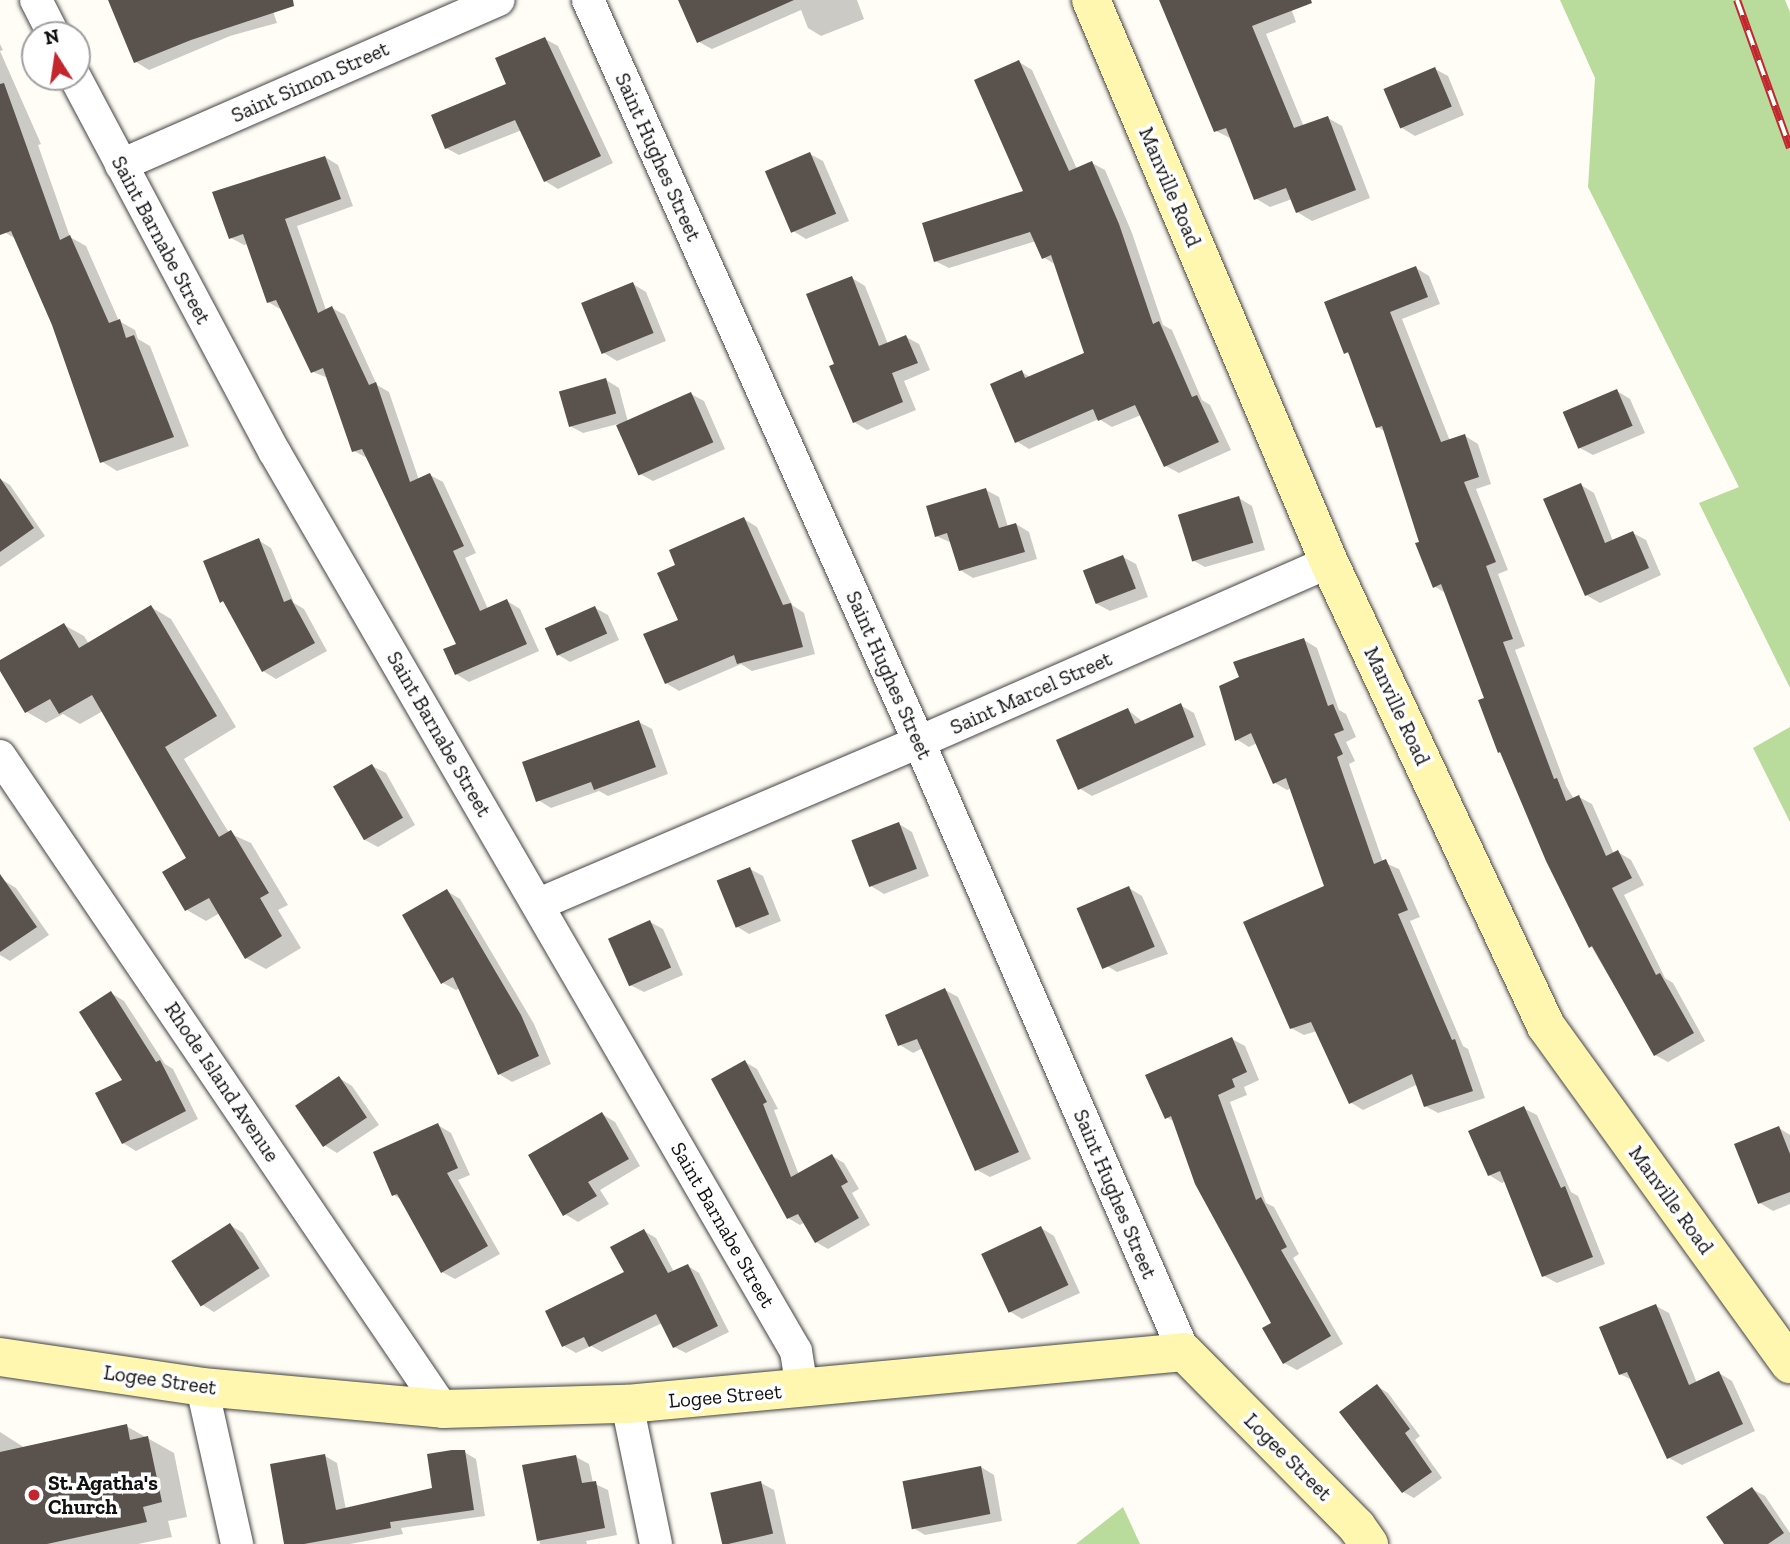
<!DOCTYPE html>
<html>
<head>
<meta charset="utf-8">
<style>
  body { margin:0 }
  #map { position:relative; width:1790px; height:1544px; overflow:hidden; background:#fffdf5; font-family:"Zilla Slab",serif }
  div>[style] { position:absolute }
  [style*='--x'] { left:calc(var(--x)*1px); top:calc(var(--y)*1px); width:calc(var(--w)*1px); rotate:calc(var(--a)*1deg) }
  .forest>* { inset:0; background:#b9dc9c }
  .shadow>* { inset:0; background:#0003 }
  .building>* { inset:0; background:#5a524d; transform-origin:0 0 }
  .roads { filter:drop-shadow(0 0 2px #444) drop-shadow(0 0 2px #444) }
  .street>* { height:32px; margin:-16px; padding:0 16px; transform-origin:16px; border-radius:16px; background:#fff }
  .secondary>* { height:38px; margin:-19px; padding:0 19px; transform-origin:19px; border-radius:19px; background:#fff6b0 }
  .rail>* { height:8px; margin-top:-4px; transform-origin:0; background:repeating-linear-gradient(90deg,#fff 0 16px,#c4262e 0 32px); box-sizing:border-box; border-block:2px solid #c4262e }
  .dots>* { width:19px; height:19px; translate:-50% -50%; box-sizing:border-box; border:4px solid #fff; border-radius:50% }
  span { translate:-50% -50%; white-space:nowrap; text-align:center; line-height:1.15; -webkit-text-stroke:7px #fff; paint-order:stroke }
  .street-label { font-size:21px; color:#111 }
  .poi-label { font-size:21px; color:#111; font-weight:700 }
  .left { translate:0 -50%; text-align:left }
  .north { position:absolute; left:21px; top:21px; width:70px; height:70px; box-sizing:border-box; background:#fff; border:2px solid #a0a0a0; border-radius:50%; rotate:348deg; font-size:19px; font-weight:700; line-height:28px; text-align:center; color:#111 }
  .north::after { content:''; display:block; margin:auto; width:24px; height:32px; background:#c4262e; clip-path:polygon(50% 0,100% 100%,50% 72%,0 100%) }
</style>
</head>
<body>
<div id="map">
  <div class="forest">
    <i style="clip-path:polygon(1560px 0,1785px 0,1790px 12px,1790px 688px,1699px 503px,1739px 487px,1588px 187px,1595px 78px)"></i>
    <i style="clip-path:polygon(1790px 727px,1790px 822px,1753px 748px)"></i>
    <i style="clip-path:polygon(1123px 1507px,1140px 1544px,1076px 1544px)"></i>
  </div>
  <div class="shadow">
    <i style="clip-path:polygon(110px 0,269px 0,277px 23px,230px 36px,149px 70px,136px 62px)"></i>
    <i style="clip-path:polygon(680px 0,857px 0,864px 19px,821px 36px,808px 28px,801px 10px,712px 49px,699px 42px)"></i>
    <i style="clip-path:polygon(1161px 0,1294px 0,1289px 3px,1296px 22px,1266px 34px,1304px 127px,1328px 118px,1342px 126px,1370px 198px,1312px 221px,1297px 212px,1292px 199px,1270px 207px,1255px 198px,1232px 139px,1216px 131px)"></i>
    <i style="clip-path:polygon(545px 39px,558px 46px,613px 163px,558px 189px,545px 181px,522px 130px,459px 155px,446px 148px,508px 85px)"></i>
    <i style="clip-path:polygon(0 44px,3px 50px,0 51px,41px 144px,38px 145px,70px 237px,86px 246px,119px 321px,135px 330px,138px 339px,150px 346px,189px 446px,117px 471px,101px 461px,54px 324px,16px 239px,6px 233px,0 217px)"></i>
    <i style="clip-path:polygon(1019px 62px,1032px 70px,1077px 169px,1092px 163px,1105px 170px,1132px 233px,1163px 325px,1172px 330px,1202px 400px,1210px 405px,1231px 450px,1179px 473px,1166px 466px,1141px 415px,1112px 427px,1099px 419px,1029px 449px,1016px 441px,1022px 372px,1030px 377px,1086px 354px,1056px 265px,1043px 257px,1036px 241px,949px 268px,935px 261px,1026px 192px)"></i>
    <i style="clip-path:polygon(1435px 69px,1448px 76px,1464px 115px,1415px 136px,1402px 128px)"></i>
    <i style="clip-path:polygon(810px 154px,823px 161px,849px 221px,806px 239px,793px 231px)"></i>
    <i style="clip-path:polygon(325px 157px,338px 165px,353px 206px,297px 226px,326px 310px,332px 308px,345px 315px,377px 385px,389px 392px,419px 480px,430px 475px,443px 482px,476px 553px,465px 558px,488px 609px,507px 601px,520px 609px,539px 651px,469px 682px,456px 674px,458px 645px,367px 458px,354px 451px,328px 378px,313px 372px,282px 310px,268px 302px,248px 244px,244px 245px,231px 238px)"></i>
    <i style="clip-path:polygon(1416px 268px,1429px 276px,1440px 304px,1402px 319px,1450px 441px,1465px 436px,1478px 444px,1491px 484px,1476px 489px,1508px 570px,1498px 574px,1525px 646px,1515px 650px,1566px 786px,1574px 799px,1579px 797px,1592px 804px,1614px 854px,1618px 852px,1631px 860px,1644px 885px,1624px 895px,1665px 978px,1673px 983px,1705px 1041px,1668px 1062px,1655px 1055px,1591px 946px,1503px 754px,1499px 752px,1486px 699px,1447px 594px,1434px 586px,1386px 432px,1377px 427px,1351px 356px,1346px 352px)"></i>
    <i style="clip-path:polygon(852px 278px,865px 286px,888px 344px,906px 337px,919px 344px,930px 370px,904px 381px,916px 410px,867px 430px,854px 422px,837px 365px)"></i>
    <i style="clip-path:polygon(633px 284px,646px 292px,666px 341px,617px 361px,604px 353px)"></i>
    <i style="clip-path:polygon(606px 380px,619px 388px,628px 422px,691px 394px,704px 401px,725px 449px,653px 481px,640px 474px,618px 424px,583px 433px,570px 426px)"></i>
    <i style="clip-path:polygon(1617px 391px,1630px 399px,1645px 433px,1593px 455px,1580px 448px)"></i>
    <i style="clip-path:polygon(0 479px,10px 485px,45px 536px,0 567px)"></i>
    <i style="clip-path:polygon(1581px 485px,1594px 493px,1613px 541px,1633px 533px,1646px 540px,1661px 575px,1600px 603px,1586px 595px)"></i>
    <i style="clip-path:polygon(986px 490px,999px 497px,1008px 527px,1016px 524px,1029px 532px,1037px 559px,973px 578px,960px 570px,952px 543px,936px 536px)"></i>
    <i style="clip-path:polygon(1239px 498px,1252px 506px,1265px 550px,1205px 567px,1192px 560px)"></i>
    <i style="clip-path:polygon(744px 519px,757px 527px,792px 605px,804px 613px,815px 654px,752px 671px,741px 664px,679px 691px,666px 683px,680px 621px,678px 566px)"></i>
    <i style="clip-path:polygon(258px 540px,271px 548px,294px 603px,304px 609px,327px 651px,276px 679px,263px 671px,227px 604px,222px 601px)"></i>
    <i style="clip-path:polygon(1123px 557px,1136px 564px,1148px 597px,1110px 611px,1097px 604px)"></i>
    <i style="clip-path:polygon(151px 607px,171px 619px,236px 727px,184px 759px,229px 833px,251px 843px,288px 905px,278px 910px,301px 948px,266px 969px,246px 958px,220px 913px,206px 921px,187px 910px,188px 859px,103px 711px,80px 724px,63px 714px,46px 723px,27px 712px,0 667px,0 662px,64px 625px,84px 636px,89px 644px)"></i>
    <i style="clip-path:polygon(595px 608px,608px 615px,619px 640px,570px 662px,557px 654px)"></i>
    <i style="clip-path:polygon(1304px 640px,1317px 648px,1339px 710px,1346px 714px,1356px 737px,1346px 742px,1355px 761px,1349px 764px,1383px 862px,1399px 869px,1420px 917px,1410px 921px,1463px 1046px,1468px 1049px,1485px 1098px,1438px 1113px,1425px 1106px,1418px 1084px,1363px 1110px,1350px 1102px,1317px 1031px,1304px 1035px,1291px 1028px,1326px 887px,1292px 788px,1287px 790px,1275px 783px,1257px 743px,1249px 747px,1236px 739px,1241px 678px)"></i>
    <i style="clip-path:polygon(1180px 705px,1194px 713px,1206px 745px,1092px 796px,1079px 788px,1128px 710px,1143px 722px)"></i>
    <i style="clip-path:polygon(639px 722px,652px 729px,668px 774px,608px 796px,599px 791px,551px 808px,538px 800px)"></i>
    <i style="clip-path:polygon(372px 766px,386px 773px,415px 825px,378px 847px,365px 840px)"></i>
    <i style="clip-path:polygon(899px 824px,912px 832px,929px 876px,884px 894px,871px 886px)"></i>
    <i style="clip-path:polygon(750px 869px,763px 876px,781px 921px,749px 934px,736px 926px)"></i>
    <i style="clip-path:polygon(3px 880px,16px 888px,49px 935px,10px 961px,0 955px,0 882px)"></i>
    <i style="clip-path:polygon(1129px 888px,1142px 896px,1168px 954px,1117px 972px,1104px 964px)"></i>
    <i style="clip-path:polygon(447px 891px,460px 899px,534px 1024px,551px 1064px,512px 1082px,499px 1074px,460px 988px,456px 990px,443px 983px)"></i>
    <i style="clip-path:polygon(650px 922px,663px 929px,683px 975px,644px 992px,630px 985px)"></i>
    <i style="clip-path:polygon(945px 990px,958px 997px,1031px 1159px,990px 1177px,977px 1170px,923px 1048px,913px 1053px,900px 1045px)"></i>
    <i style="clip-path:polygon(111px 993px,124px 1001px,165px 1064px,173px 1069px,198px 1119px,136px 1151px,123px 1143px,124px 1080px)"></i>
    <i style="clip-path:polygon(1232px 1039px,1245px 1046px,1259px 1080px,1244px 1087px,1247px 1095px,1230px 1102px,1266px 1203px,1274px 1207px,1299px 1254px,1293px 1258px,1343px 1344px,1297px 1370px,1284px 1363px,1274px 1324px,1175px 1122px,1166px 1117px)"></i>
    <i style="clip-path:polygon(745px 1062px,757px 1069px,778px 1109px,774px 1110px,799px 1175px,832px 1156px,844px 1163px,859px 1189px,852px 1193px,870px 1225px,828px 1249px,816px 1242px,805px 1222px,800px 1225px,788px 1218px)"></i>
    <i style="clip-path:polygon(339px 1078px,352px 1086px,379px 1125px,337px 1153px,324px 1145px)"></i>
    <i style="clip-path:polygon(1523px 1108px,1537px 1115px,1571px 1192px,1578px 1196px,1605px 1264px,1557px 1283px,1544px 1276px,1505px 1181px,1502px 1183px,1489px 1175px)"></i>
    <i style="clip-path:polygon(602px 1114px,615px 1122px,640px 1166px,600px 1190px,609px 1204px,578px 1222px,565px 1214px)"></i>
    <i style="clip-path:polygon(438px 1125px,451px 1133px,470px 1175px,458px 1180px,500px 1254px,455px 1279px,442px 1272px,402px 1200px,394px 1195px)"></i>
    <i style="clip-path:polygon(1779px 1128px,1790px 1135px,1790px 1204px,1773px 1211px,1760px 1203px)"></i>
    <i style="clip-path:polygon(230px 1225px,243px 1233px,270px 1276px,214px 1312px,201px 1304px)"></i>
    <i style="clip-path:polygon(1041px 1228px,1054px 1236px,1080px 1293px,1022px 1319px,1009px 1311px)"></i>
    <i style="clip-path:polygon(644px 1231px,656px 1238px,674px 1272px,688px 1266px,699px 1273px,729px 1332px,686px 1353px,674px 1347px,662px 1323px,602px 1352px,591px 1346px,576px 1353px,564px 1346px,626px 1273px)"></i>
    <i style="clip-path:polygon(1656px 1306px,1669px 1313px,1697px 1383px,1719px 1373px,1732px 1381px,1755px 1431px,1682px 1465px,1669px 1458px,1634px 1381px,1620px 1374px)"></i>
    <i style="clip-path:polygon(1377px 1386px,1388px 1393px,1420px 1436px,1415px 1440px,1442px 1478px,1414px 1498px,1403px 1492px)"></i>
    <i style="clip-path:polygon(126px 1426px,174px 1453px,187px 1517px,168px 1521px,172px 1537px,138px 1544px,0 1544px,0 1432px,25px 1448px)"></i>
    <i style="clip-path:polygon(464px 1452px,476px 1459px,485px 1516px,401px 1528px,403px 1534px,350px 1544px,286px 1544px,325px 1456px,337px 1463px,346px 1510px,434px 1489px)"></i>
    <i style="clip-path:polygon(576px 1457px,589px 1464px,593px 1483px,608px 1490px,617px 1535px,586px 1541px,587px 1544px,540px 1544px,524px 1467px)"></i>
    <i style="clip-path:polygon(981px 1467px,994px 1475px,1002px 1521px,925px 1535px,912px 1527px)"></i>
    <i style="clip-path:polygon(761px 1483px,774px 1490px,786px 1544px,724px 1544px,712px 1493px)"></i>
    <i style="clip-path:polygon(1752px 1489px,1765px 1496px,1790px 1533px,1790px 1544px,1726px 1544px)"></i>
  </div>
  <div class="building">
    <i style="clip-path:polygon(108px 0,293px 0,294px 6px,191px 40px,134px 63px)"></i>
    <i style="clip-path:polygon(678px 0,794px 0,697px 43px)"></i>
    <i style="clip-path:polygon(1159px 0,1311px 0,1312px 3px,1252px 26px,1294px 128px,1328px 116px,1356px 190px,1296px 213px,1286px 188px,1254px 200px,1226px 128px,1214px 132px)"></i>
    <i style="clip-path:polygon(545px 37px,601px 156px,544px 182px,515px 120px,445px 149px,431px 115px,506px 84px,495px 58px)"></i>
    <i style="clip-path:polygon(1019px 60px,1069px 171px,1092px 161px,1119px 224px,1153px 324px,1159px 321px,1192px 397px,1197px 395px,1219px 442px,1164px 467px,1135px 405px,1098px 421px,1093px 409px,1015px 443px,990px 384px,1022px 370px,1025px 378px,1084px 353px,1051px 255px,1042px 259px,1030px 232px,934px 262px,922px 223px,1023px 191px,974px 80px)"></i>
    <i style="left:1435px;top:67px;width:43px;height:56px;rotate:67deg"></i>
    <i style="clip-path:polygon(4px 83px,60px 240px,70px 235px,109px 323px,120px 319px,126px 338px,134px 335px,174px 437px,100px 463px,52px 325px,11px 231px,0 235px,0 84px)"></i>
    <i style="left:810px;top:152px;width:67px;height:49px;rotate:67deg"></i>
    <i style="clip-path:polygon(325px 156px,341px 199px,285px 219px,318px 313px,332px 306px,369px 385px,376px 382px,410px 482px,430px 473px,464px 546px,453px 551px,480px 611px,507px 599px,527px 644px,455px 675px,443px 649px,456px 644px,362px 449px,352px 452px,323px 368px,311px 373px,276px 300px,267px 303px,243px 234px,229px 239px,212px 192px)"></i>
    <i style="clip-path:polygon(1416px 266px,1428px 297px,1390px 312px,1441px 442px,1465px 434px,1479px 477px,1464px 482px,1496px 562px,1486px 566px,1513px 639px,1503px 642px,1554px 779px,1557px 778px,1566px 801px,1579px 795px,1606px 856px,1618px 850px,1632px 878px,1612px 888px,1656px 975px,1660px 973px,1694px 1033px,1654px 1056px,1592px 946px,1589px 948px,1546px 861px,1500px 752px,1498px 753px,1478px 700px,1484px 698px,1441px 584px,1433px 588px,1415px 543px,1419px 542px,1382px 426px,1376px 428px,1348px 352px,1344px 354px,1324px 302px)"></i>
    <i style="clip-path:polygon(852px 276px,879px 346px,906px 335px,918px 363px,892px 373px,903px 402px,853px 423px,829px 366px,834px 364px,806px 294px)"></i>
    <i style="left:633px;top:282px;width:55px;height:56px;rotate:68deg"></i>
    <i style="left:606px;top:378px;width:37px;height:49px;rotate:74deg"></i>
    <i style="left:1617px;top:389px;width:40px;height:59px;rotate:67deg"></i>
    <i style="left:691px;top:392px;width:55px;height:82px;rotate:66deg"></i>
    <i style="clip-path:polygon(0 478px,34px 528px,0 552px)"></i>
    <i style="clip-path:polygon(1581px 483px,1605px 543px,1633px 531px,1649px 568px,1585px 596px,1543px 499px)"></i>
    <i style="clip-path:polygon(986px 488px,999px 528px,1016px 523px,1025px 552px,959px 571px,947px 533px,935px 537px,926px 506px)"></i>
    <i style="left:1239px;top:496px;width:49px;height:64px;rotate:73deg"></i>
    <i style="clip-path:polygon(744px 517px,783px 605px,791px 603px,803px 647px,737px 664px,734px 655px,665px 684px,643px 634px,678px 620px,657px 573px,675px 565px,669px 550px)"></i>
    <i style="clip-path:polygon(259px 538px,284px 602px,291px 599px,315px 643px,262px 672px,223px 601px,220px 603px,203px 561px)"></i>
    <i style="left:1123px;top:555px;width:36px;height:43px;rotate:69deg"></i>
    <i style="clip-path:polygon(151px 605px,217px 716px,165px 747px,219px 837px,231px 830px,269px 893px,260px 898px,282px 936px,245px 959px,209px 898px,185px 911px,162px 872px,186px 858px,92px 695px,59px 714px,50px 699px,25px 713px,0 671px,0 660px,64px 623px,79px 648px)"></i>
    <i style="left:595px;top:606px;width:30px;height:55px;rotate:66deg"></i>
    <i style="clip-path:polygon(1304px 638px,1328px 706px,1333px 704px,1344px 730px,1334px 734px,1343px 754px,1337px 757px,1374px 864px,1386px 859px,1408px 910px,1398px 914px,1452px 1040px,1455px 1039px,1473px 1091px,1424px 1107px,1412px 1074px,1349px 1104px,1311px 1022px,1290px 1029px,1243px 922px,1324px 886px,1286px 778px,1273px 784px,1251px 733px,1235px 741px,1219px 686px,1239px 677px,1233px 662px)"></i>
    <i style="clip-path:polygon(1181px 703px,1194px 737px,1078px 790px,1056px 740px,1128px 708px,1135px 724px)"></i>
    <i style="clip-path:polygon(639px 720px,656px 767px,594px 790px,591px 782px,536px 802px,522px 762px)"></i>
    <i style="left:372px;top:764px;width:62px;height:45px;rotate:60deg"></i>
    <i style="left:899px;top:822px;width:50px;height:51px;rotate:69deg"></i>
    <i style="left:750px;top:867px;width:51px;height:36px;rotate:68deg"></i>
    <i style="clip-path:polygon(0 874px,37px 927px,0 952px)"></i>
    <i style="left:1129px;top:886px;width:66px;height:57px;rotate:67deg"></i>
    <i style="clip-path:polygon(447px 889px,521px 1015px,539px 1056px,498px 1075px,453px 977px,441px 984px,402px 915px)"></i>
    <i style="left:650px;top:920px;width:52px;height:46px;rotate:66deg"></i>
    <i style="clip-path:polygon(945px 988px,1019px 1152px,975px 1171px,917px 1039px,898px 1046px,885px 1015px)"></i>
    <i style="clip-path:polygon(111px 991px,156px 1062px,160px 1060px,186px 1111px,122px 1144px,95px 1093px,122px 1080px,79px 1012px)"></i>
    <i style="clip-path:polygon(1232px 1037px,1247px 1072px,1232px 1079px,1235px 1087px,1218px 1095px,1256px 1200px,1261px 1197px,1287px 1247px,1281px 1250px,1331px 1336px,1283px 1364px,1262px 1328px,1271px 1323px,1195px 1184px,1171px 1116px,1165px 1119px,1145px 1075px)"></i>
    <i style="clip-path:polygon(745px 1060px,767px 1102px,763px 1104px,791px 1177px,832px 1154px,848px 1182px,841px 1186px,859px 1218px,815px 1243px,798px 1214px,787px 1219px,711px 1079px)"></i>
    <i style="left:339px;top:1076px;width:50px;height:53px;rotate:56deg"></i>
    <i style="clip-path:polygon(1524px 1106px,1561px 1188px,1565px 1186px,1593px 1257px,1542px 1277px,1500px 1171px,1488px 1176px,1468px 1131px)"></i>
    <i style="clip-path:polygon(602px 1112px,629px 1159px,588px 1182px,597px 1196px,563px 1216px,528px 1155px)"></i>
    <i style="clip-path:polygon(438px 1123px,458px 1168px,447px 1173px,488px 1246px,441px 1273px,397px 1194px,392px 1196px,373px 1152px)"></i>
    <i style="clip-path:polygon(1779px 1126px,1790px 1154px,1790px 1192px,1758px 1204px,1734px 1144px)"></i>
    <i style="left:230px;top:1223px;width:54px;height:70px;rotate:57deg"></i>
    <i style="left:1041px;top:1226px;width:65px;height:66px;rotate:65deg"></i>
    <i style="clip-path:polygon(644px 1229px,668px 1273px,688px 1264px,718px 1326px,673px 1348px,656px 1314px,589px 1347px,584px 1337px,562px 1347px,545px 1311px,624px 1272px,610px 1247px)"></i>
    <i style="clip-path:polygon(1656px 1304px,1689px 1385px,1719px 1371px,1743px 1424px,1667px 1459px,1627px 1372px,1619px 1375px,1599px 1327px)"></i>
    <i style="clip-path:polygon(1377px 1384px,1410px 1429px,1405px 1433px,1432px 1472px,1402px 1493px,1339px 1412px)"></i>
    <i style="clip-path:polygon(127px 1424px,130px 1440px,148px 1436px,162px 1502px,143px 1507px,147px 1522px,47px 1544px,0 1544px,0 1452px)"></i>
    <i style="clip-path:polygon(452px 1450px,465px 1450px,474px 1510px,390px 1522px,391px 1528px,304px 1544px,284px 1544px,270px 1464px,325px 1454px,336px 1510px,432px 1488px,427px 1454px)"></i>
    <i style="clip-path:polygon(576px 1455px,582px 1483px,596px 1481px,605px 1528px,537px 1541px,522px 1465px)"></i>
    <i style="left:981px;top:1466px;width:49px;height:80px;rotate:79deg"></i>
    <i style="left:761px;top:1481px;width:54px;height:52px;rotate:77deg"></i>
    <i style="clip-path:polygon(1752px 1487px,1784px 1533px,1768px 1544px,1724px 1544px,1706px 1517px)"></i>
  </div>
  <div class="roads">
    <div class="street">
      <i style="--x:36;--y:0;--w:39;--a:63"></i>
      <i style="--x:588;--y:0;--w:812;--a:65.96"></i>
      <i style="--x:919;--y:742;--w:665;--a:66.52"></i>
      <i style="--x:75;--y:77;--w:424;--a:62"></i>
      <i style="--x:274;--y:451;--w:1040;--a:59.89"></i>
      <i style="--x:796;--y:1351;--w:38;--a:81"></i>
      <i style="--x:121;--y:165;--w:412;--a:-23.6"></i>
      <i style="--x:0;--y:756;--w:789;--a:55.85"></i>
      <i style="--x:539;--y:904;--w:413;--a:-23.1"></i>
      <i style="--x:919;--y:742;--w:448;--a:-23.7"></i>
      <i style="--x:202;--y:1387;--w:161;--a:77.4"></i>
      <i style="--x:627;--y:1404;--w:143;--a:78.3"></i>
    </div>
    <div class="secondary">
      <i style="--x:1091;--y:0;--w:610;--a:67.05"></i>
      <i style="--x:1329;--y:562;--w:512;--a:64.94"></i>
      <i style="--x:1546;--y:1026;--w:417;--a:54.2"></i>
      <i style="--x:0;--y:1357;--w:204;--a:8.4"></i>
      <i style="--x:202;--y:1387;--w:242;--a:5.2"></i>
      <i style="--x:443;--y:1409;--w:184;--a:-1.6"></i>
      <i style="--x:627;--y:1404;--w:559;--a:-5.33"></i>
      <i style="--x:1184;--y:1352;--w:246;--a:45.3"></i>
      <i style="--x:1357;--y:1527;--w:21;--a:55"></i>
    </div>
  </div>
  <div class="rail">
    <i style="--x:1737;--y:0;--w:157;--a:70.3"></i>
  </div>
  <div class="dots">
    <i style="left:34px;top:1495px;background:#c4262e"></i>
  </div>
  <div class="street-label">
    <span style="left:310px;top:82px;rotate:-24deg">Saint Simon Street</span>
    <span style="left:658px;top:157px;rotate:66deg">Saint Hughes Street</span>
    <span style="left:1170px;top:187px;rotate:67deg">Manville Road</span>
    <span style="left:161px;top:240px;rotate:62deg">Saint Barnabe Street</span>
    <span style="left:889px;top:675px;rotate:66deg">Saint Hughes Street</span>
    <span style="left:1031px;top:693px;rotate:-24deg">Saint Marcel Street</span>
    <span style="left:1397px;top:706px;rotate:65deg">Manville Road</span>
    <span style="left:439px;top:734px;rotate:60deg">Saint Barnabe Street</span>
    <span style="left:222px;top:1082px;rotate:56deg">Rhode Island Avenue</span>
    <span style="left:1115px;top:1194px;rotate:67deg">Saint Hughes Street</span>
    <span style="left:1671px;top:1200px;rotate:54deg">Manville Road</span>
    <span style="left:723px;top:1225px;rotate:60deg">Saint Barnabe Street</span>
    <span style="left:160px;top:1380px;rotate:8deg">Logee Street</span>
    <span style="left:725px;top:1396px;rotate:-5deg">Logee Street</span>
    <span style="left:1288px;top:1457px;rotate:45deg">Logee Street</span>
  </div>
  <div class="poi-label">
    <span class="left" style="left:48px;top:1495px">St. Agatha's<br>Church</span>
  </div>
  <div class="north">N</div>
</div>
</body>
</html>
